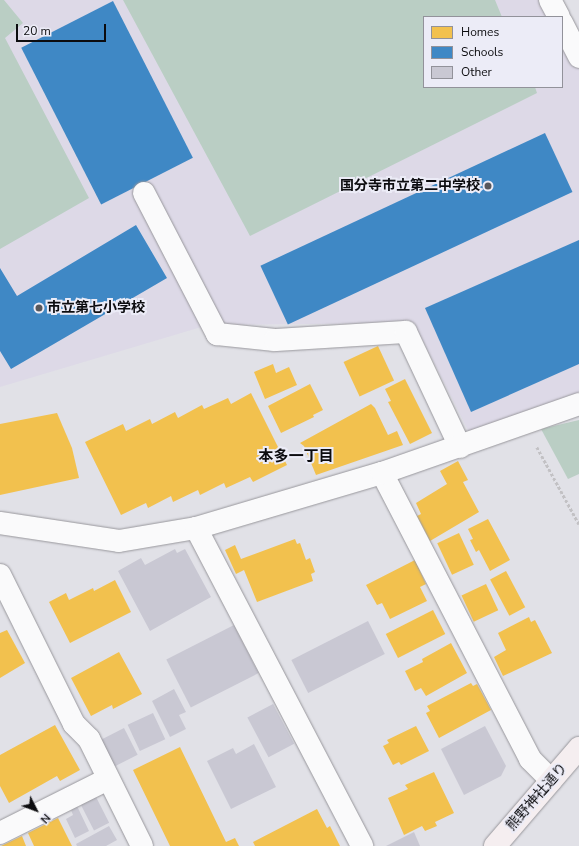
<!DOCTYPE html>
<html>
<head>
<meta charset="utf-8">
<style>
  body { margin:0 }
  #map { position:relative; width:579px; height:846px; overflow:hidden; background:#e1e1e7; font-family:"Nunito Sans","Noto Sans JP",sans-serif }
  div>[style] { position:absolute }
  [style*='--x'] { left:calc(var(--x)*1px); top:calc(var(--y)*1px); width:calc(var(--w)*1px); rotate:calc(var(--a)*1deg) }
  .education>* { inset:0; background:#ddd9e7 }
  .green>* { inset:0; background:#bacec4 }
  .homes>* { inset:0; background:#f2c14e; transform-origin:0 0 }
  .schools>* { inset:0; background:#3f88c5; transform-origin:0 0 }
  .building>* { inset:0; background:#c9c8d3; transform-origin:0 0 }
  .path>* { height:2.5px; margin-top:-1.25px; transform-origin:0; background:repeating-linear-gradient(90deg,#c2c1c4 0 3px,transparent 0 5px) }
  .roads { filter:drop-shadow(0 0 1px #98979c) drop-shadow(0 0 1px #98979c) }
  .minor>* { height:22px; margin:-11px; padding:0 11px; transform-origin:11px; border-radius:11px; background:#fafafb }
  .major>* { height:22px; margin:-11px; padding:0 11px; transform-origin:11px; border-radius:11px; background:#f5eef0 }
  .dots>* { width:11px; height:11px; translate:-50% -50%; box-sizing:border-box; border:2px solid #ececf7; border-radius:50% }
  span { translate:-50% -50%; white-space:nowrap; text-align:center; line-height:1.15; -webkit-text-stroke:4px #ececf7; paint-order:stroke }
  .poi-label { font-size:14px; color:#0c0c0f; font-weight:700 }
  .right { translate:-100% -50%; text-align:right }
  .left { translate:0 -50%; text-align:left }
  .street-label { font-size:14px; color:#0c0c0f }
  .neighbourhood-label { font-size:15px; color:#0c0c0f; font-weight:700 }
  .legend { position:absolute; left:423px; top:16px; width:140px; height:72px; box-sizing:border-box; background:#ececf7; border:1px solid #92929a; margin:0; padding:5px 7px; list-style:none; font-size:12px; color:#0c0c0f }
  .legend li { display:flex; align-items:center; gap:8px; height:20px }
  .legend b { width:20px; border:1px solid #92929a }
  .north { position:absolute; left:16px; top:790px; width:40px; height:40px; -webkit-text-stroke:3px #ececf7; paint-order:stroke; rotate:132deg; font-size:11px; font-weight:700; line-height:16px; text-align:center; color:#0c0c0f }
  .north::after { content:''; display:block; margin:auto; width:14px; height:18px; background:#0c0c0f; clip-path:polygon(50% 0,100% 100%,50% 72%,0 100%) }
  .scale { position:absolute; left:16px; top:24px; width:90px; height:18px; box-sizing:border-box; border:2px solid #0c0c0f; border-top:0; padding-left:5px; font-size:12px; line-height:14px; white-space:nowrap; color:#0c0c0f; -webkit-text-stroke:3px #ececf7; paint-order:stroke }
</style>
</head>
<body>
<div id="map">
  <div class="education">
    <i style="clip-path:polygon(0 0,550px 0,559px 17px,424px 17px,424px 87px,562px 87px,562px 23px,579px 57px,579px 404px,474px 442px,414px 323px,208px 325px,0 387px)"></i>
  </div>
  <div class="green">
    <i style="clip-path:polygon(0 0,4px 0,23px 23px,5px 38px,89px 198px,0 249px)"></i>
    <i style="clip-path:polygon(123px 0,495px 0,502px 17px,424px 17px,424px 87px,535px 87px,537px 93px,250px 236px)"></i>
    <i style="clip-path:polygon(579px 420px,579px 474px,568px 479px,541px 429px)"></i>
  </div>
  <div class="homes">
    <i style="left:378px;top:346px;width:38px;height:38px;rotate:65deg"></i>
    <i style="clip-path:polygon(273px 364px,276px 373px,289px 367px,297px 385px,265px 399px,254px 372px)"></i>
    <i style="clip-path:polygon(405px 379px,432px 433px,410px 444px,388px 402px,391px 401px,385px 389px)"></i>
    <i style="clip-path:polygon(310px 384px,323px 410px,313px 415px,314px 417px,281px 433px,268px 406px)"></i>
    <i style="clip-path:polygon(251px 393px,287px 465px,253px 482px,250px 477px,226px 488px,224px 483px,200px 495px,198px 490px,173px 502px,171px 496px,148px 508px,146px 503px,121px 515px,85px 442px,123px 424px,126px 431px,150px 419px,152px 424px,175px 412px,178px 418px,202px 405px,204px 409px,228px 398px,231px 404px)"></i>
    <i style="clip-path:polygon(371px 404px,375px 408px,388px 435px,397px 431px,403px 445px,316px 475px,304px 446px,300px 443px)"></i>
    <i style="clip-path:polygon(57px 413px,72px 448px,79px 478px,0 495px,0 424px)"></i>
    <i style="clip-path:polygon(458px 461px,468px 480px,463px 482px,479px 512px,430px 541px,417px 516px,421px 514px,416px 503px,447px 484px,440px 471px)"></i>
    <i style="clip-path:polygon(488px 519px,510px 560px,490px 571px,479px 550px,476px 552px,470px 540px,473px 539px,468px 529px)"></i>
    <i style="left:459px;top:533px;width:35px;height:24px;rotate:65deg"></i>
    <i style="clip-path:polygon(295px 539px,297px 544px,300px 543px,306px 560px,310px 558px,315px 572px,311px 574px,313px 581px,257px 602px,244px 570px,236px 574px,225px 550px,235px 545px,241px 559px)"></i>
    <i style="clip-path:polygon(415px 560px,426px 584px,420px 587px,427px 601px,390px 619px,382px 603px,377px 605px,366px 585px)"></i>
    <i style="left:506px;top:571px;width:41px;height:18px;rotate:62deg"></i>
    <i style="clip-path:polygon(115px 580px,131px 612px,70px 643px,49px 602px,66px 593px,69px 600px,93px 588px,94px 591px)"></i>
    <i style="left:486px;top:584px;width:29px;height:27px;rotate:65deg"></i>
    <i style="left:433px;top:610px;width:27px;height:53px;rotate:63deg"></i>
    <i style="clip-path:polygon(529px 617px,531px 622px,535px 620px,552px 653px,503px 676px,494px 657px,506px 650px,498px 633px)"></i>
    <i style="clip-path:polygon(7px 630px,25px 663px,0 678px,0 633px)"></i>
    <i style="clip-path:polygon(451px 643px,467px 673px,426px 696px,421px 688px,415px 691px,405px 671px,423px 662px,422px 659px)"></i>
    <i style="clip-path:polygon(119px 652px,142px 694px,113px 709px,112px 705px,91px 716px,71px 678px)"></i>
    <i style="clip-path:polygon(471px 683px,473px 686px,477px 684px,491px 710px,439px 738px,426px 713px,430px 711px,427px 706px)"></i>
    <i style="clip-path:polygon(55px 725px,80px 770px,60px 781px,57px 776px,9px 803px,0 786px,0 755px)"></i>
    <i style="clip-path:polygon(416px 726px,429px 751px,401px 765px,399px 762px,393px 765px,383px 746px,389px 743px,387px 740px)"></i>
    <i style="clip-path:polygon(180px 747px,226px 842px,235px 838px,239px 846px,170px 846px,133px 770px)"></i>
    <i style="clip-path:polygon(434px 772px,454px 813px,435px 822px,437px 826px,425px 831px,422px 826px,404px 835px,388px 798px,408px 789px,405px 785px)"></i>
    <i style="clip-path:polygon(317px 809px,327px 828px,330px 826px,340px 846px,255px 846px,253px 842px)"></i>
    <i style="clip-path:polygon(58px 818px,72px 846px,34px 846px,28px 833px)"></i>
    <i style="clip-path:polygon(22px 836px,26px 846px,1px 846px)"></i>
  </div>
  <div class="schools">
    <i style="left:113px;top:1px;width:176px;height:103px;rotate:63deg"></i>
    <i style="left:545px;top:133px;width:65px;height:314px;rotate:65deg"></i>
    <i style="clip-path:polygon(136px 225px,167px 278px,11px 369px,0 351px,0 268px,17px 296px)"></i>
    <i style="clip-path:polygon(579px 240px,579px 364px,471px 412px,425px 308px)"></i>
  </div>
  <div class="building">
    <i style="clip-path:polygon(175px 549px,177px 553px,185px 549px,211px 597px,150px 631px,118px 571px,141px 558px,145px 565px)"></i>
    <i style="left:368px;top:621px;width:37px;height:86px;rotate:63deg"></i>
    <i style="left:234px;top:625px;width:54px;height:76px;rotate:63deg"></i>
    <i style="clip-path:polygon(174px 689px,186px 712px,179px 715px,186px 729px,170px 737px,152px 701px)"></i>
    <i style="left:273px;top:704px;width:45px;height:29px;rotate:62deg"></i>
    <i style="left:153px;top:713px;width:29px;height:28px;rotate:65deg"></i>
    <i style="clip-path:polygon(485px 726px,506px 766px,501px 776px,464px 795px,441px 749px)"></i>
    <i style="left:124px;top:728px;width:30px;height:28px;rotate:63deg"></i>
    <i style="clip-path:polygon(254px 744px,276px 787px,231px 809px,207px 761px,233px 748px,236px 754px)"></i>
    <i style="left:96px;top:797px;width:29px;height:17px;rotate:63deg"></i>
    <i style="clip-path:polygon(77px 806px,89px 831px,75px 838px,66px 819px,73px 815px,71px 810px)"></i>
    <i style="clip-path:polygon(109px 826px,117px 840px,106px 846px,77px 846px,76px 844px)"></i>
    <i style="clip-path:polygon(414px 832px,420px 846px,386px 846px)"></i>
  </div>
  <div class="path">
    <i style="--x:537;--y:447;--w:88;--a:61.4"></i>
  </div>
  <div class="roads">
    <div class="minor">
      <i style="--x:550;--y:0;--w:19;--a:62"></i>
      <i style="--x:562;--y:23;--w:38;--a:63"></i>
      <i style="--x:144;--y:193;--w:159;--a:62.6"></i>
      <i style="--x:217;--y:334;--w:58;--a:5.9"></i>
      <i style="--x:275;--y:340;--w:131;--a:-3.5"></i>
      <i style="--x:406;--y:332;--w:127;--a:64.8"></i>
      <i style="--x:382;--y:473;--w:322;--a:62.6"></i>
      <i style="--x:530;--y:759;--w:30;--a:45"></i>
      <i style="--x:0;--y:523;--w:120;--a:8.6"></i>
      <i style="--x:119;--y:541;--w:78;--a:-9.6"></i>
      <i style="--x:196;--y:528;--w:194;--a:-16.5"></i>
      <i style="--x:382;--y:473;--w:209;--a:-19.3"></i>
      <i style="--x:196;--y:528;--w:359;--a:62.4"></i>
      <i style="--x:0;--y:575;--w:166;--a:63.6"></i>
      <i style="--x:74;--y:724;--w:21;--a:45"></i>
      <i style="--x:89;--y:739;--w:119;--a:63.6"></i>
      <i style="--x:0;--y:833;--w:121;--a:-26.6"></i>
    </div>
    <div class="major">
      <i style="--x:495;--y:846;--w:129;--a:-49.4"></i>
    </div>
  </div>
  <div class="dots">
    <i style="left:488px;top:186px;background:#57575b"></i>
    <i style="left:39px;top:308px;background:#57575b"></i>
  </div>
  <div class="poi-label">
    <span class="right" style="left:480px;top:186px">国分寺市立第二中学校</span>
    <span class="left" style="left:47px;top:308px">市立第七小学校</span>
  </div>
  <div class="street-label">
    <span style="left:537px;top:797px;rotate:-49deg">熊野神社通り</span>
  </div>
  <div class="neighbourhood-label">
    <span style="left:296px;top:457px">本多一丁目</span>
  </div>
  <ul class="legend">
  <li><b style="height:11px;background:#f2c14e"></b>Homes</li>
  <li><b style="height:11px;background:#3f88c5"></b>Schools</li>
  <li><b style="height:11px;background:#c9c8d3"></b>Other</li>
  </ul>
  <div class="north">N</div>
  <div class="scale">20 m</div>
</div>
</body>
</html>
